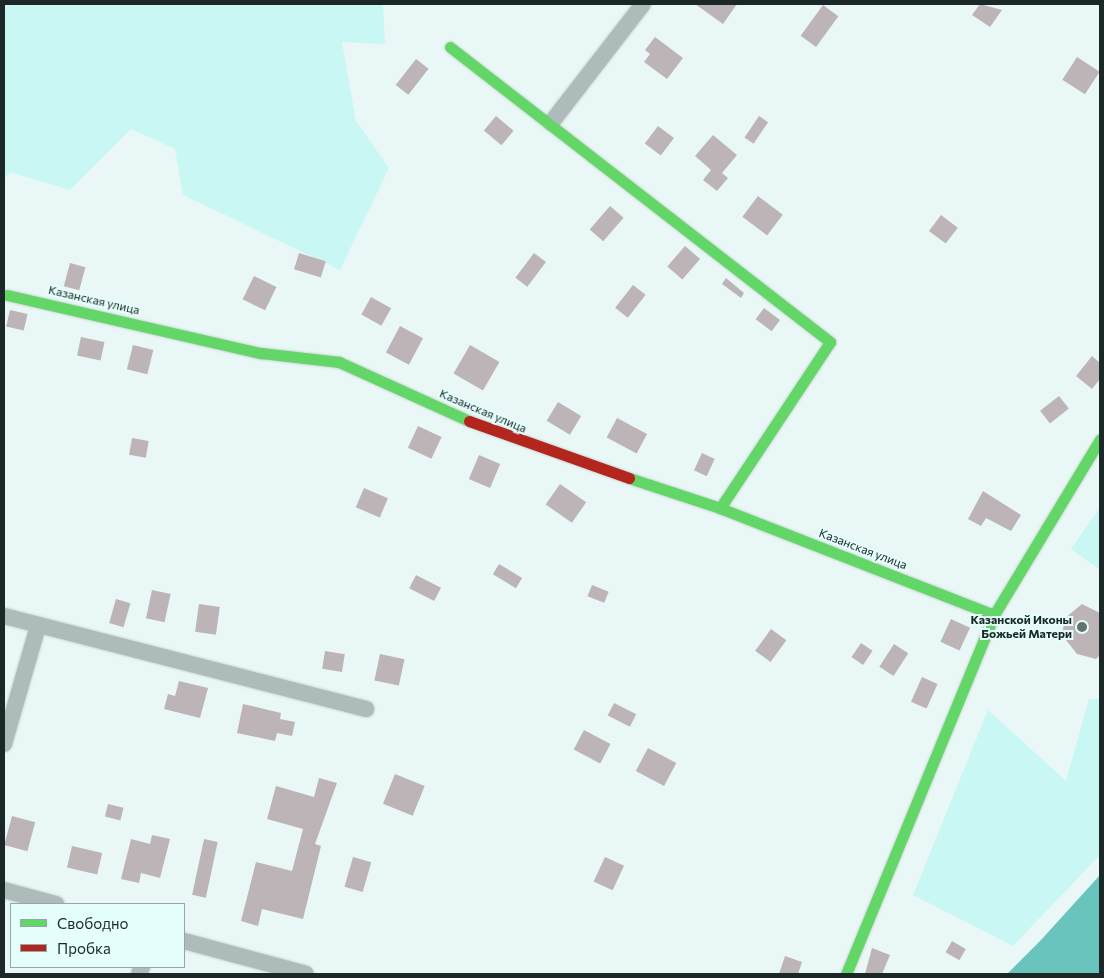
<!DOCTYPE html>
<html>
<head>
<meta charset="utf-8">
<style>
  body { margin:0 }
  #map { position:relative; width:1104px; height:978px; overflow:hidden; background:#e9f8f6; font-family:Commissioner,sans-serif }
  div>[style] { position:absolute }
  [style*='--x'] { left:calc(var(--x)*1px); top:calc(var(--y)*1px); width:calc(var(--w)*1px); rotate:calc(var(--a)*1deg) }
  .green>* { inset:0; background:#c9f7f3 }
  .water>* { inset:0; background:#6ac4be }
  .building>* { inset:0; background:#bcb4b6; transform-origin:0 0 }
  .roads { filter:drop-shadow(0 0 1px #cad5d4) drop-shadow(0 0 1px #cad5d4) }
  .street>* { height:16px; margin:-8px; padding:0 8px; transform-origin:8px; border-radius:8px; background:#adbcba }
  .fast>* { height:11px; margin:-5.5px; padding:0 5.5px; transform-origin:5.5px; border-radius:5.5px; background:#63d668 }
  .jam>* { height:11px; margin:-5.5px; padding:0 5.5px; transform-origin:5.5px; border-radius:5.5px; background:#b3261e }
  .dots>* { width:14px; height:14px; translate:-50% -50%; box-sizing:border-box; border:2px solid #e3fefb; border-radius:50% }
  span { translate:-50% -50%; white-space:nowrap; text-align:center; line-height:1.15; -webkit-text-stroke:4px #e3fefb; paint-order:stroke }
  .street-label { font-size:12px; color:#1b2827 }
  .poi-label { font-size:12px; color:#1b2827; font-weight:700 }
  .right { translate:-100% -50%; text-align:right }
  .frame { position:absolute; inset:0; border:5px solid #1b2827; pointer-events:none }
  .legend { position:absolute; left:10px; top:903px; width:175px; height:65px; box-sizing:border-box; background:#e3fefb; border:1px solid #93a8a6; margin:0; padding:6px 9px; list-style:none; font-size:15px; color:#1b2827 }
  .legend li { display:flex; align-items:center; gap:10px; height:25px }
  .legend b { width:25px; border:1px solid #93a8a6 }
</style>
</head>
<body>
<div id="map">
  <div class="green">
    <i style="clip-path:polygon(4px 4px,383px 4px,385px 44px,342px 42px,356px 121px,389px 168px,340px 270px,183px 195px,175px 149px,131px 129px,70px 190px,10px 172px,4px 178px)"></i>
    <i style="clip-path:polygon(1100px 507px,1100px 570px,1071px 549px)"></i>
    <i style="clip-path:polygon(1089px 699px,1100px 699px,1100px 855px,1013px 946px,913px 895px,988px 710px,1066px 781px)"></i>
  </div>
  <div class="water">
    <i style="clip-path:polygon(1100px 875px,1100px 974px,1007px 974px,1041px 940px)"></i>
  </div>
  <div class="building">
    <i style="clip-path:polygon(695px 4px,737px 4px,723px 24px)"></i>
    <i style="clip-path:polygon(980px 4px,1002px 10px,990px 27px,972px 15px)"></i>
    <i style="left:823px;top:5px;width:19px;height:38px;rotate:36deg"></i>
    <i style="clip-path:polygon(655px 37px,683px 58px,667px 79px,644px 62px,650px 54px,645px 50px)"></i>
    <i style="left:1077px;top:57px;width:27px;height:27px;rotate:33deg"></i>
    <i style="left:416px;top:59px;width:16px;height:33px;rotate:38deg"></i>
    <i style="left:496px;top:116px;width:23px;height:19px;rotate:40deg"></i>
    <i style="left:759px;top:116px;width:11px;height:26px;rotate:34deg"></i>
    <i style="left:658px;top:126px;width:20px;height:22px;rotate:37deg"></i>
    <i style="clip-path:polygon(713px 135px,737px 155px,722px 173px,728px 178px,717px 191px,703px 180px,711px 170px,695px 156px)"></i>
    <i style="left:758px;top:196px;width:31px;height:26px;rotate:37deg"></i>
    <i style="left:610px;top:206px;width:18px;height:31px;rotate:41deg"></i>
    <i style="left:941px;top:215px;width:21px;height:20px;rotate:37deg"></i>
    <i style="left:685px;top:246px;width:20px;height:27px;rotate:41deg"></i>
    <i style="left:299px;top:253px;width:28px;height:17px;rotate:17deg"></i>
    <i style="left:534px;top:253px;width:15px;height:31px;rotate:37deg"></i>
    <i style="left:70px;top:263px;width:16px;height:24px;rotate:15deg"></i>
    <i style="left:254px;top:276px;width:25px;height:26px;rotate:26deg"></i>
    <i style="clip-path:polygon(726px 278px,744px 293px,741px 298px,722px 284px)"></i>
    <i style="left:633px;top:285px;width:16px;height:29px;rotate:38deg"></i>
    <i style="left:371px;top:297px;width:23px;height:20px;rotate:29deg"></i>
    <i style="left:764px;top:308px;width:20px;height:14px;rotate:37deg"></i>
    <i style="left:10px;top:310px;width:18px;height:17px;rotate:13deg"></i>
    <i style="left:400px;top:326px;width:26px;height:30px;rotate:28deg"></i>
    <i style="left:81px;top:337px;width:24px;height:19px;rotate:12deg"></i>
    <i style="left:133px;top:345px;width:21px;height:25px;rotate:14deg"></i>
    <i style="left:470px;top:345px;width:34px;height:33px;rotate:30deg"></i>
    <i style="clip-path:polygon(1092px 356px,1100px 363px,1100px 379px,1092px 389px,1076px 376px)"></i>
    <i style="left:1059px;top:396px;width:16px;height:24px;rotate:52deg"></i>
    <i style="left:558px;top:402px;width:27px;height:22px;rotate:31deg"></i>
    <i style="left:617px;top:418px;width:34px;height:22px;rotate:28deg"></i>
    <i style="left:418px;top:426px;width:26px;height:24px;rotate:25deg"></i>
    <i style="left:132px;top:438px;width:17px;height:17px;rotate:10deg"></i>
    <i style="left:702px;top:453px;width:14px;height:19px;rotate:25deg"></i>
    <i style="left:479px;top:455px;width:23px;height:26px;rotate:23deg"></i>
    <i style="left:560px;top:484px;width:32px;height:25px;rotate:35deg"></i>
    <i style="left:364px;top:488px;width:26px;height:21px;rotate:23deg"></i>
    <i style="clip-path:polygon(983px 491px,1021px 515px,1011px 531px,986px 518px,981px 526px,968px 519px)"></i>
    <i style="left:499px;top:564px;width:27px;height:12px;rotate:31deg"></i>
    <i style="left:416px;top:575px;width:28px;height:15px;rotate:27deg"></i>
    <i style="left:592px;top:585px;width:18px;height:12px;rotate:22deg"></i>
    <i style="left:152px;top:590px;width:19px;height:29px;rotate:12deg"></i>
    <i style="left:116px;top:599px;width:15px;height:25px;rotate:16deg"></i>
    <i style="left:199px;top:604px;width:21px;height:28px;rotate:8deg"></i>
    <i style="clip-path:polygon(1082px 604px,1100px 613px,1100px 655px,1096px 659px,1077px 654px,1062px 635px,1065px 618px)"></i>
    <i style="left:951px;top:619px;width:21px;height:25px;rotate:25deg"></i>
    <i style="left:771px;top:629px;width:19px;height:27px;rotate:36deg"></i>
    <i style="left:861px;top:643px;width:14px;height:17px;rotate:34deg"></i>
    <i style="left:894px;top:644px;width:17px;height:27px;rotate:33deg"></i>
    <i style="left:325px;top:651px;width:20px;height:18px;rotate:9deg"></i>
    <i style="left:380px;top:654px;width:25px;height:27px;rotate:12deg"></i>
    <i style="left:922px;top:677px;width:17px;height:27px;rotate:24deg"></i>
    <i style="clip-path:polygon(179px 681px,208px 688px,200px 718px,164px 709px,168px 694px,175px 696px)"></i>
    <i style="left:614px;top:703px;width:25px;height:14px;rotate:27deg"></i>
    <i style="clip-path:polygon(243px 704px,281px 713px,280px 719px,295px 722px,292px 736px,277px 733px,275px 741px,237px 733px)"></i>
    <i style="left:584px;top:730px;width:30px;height:22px;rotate:28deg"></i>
    <i style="left:648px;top:748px;width:32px;height:26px;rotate:28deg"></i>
    <i style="left:395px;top:774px;width:32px;height:32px;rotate:22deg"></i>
    <i style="clip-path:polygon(319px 778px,337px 783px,315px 844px,321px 846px,303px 919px,262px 909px,258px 926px,241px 921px,256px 862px,292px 871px,303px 829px,267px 819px,276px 786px,314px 797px)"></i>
    <i style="left:108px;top:804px;width:16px;height:13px;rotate:14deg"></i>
    <i style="left:12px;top:816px;width:24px;height:30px;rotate:15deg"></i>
    <i style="clip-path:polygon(152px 835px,170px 839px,160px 878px,141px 873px,139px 883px,121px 879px,131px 839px,150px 844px)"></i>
    <i style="left:204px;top:839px;width:14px;height:57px;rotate:12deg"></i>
    <i style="left:72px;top:846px;width:31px;height:22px;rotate:13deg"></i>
    <i style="left:353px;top:857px;width:19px;height:31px;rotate:16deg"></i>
    <i style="left:605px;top:857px;width:21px;height:27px;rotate:25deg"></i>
    <i style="left:952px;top:941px;width:16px;height:13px;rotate:30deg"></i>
    <i style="clip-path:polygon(872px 948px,890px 955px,882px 974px,865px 974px)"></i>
    <i style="clip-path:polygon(785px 956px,802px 962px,798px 974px,779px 974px)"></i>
  </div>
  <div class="roads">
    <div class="street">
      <i style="--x:551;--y:123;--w:150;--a:-52.3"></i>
      <i style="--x:4;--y:616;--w:374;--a:14.4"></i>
      <i style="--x:4;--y:744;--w:123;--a:-73.9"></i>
      <i style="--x:4;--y:890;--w:54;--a:15.1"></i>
      <i style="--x:184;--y:941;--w:126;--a:15.1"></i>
      <i style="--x:139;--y:974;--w:8;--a:-67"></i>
    </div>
    <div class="fast">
      <i style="--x:450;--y:47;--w:481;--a:37.8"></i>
      <i style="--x:830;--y:342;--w:199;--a:123.5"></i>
      <i style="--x:7;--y:295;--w:261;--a:12.9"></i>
      <i style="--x:261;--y:353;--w:79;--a:6.6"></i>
      <i style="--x:339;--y:362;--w:143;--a:24.4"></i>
      <i style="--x:629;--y:478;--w:96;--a:18.2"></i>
      <i style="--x:720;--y:508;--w:294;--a:21.3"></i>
      <i style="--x:846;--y:974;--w:388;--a:-67.6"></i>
      <i style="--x:994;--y:615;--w:205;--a:-58.9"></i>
    </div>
    <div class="jam">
      <i style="--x:469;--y:421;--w:170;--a:19.6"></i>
    </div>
  </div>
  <div class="dots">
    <i style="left:1082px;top:627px;background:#63716f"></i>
  </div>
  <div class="street-label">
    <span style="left:94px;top:300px;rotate:13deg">Казанская улица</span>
    <span style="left:483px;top:411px;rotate:23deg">Казанская улица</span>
    <span style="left:863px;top:549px;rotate:21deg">Казанская улица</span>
  </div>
  <div class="poi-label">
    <span class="right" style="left:1072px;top:627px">Казанской Иконы<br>Божьей Матери</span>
  </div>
  <div class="frame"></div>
  <ul class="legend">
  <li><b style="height:6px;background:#63d668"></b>Свободно</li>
  <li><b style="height:6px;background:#b3261e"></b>Пробка</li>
  </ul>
</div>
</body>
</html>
